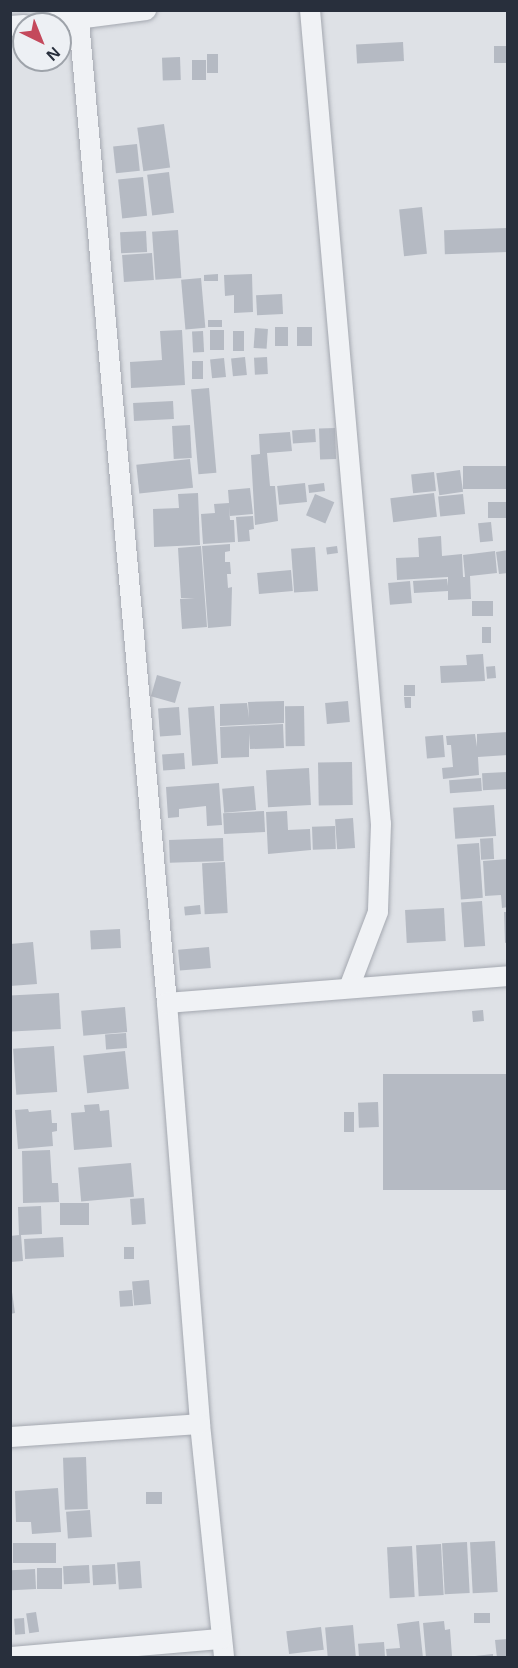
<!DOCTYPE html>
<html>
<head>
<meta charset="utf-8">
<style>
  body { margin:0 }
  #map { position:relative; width:518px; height:1668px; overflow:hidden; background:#dee1e6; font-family:Arial,sans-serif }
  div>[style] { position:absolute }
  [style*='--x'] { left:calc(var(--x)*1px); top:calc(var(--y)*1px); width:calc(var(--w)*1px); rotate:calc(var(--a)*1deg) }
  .building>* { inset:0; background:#b5bac3; transform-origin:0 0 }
  .roads { filter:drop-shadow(0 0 2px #a4a8b0) drop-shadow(0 0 2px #a4a8b0) }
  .minor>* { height:20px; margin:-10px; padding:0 10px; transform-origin:10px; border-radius:10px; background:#f0f2f5 }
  span { translate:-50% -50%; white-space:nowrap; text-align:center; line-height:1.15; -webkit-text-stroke:4.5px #edf0f4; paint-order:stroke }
  .frame { position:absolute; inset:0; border:12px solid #282f3c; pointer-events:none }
  .north { position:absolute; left:12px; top:12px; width:60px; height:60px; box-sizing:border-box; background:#edf0f4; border:2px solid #9ea3aa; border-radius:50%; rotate:137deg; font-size:16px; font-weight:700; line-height:24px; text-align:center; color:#282f3c }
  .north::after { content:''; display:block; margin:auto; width:21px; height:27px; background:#c4495c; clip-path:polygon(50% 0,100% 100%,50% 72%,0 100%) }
</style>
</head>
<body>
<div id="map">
  <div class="building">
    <i style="left:403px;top:42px;width:19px;height:47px;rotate:87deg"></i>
    <i style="left:494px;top:46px;width:14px;height:17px"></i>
    <i style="left:207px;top:54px;width:11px;height:19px"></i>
    <i style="left:180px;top:57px;width:23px;height:18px;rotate:88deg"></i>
    <i style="left:192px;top:60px;width:14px;height:20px"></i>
    <i style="left:164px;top:124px;width:44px;height:27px;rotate:82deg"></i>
    <i style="left:137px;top:144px;width:27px;height:24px;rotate:84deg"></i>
    <i style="left:169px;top:172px;width:41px;height:22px;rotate:83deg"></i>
    <i style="left:143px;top:177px;width:39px;height:25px;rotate:84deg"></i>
    <i style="left:422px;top:207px;width:47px;height:23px;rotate:84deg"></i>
    <i style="left:507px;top:228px;width:24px;height:63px;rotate:88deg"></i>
    <i style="left:178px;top:230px;width:48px;height:26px;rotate:86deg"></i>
    <i style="left:146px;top:231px;width:21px;height:26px;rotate:87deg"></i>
    <i style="left:152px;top:253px;width:27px;height:30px;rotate:86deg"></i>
    <i style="clip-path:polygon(218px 274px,218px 281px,204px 281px,204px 275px)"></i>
    <i style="clip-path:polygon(252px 274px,253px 312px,234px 313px,234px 295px,225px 296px,224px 275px)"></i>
    <i style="left:201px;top:278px;width:50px;height:20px;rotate:85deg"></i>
    <i style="left:282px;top:294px;width:20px;height:26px;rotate:87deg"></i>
    <i style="left:222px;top:320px;width:7px;height:14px;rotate:90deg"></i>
    <i style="left:275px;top:327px;width:13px;height:19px"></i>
    <i style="left:297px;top:327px;width:15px;height:19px"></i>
    <i style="left:255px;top:328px;width:13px;height:20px;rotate:4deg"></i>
    <i style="clip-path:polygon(182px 330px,185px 385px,131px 388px,130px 362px,162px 360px,160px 331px)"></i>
    <i style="left:224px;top:330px;width:20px;height:14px;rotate:90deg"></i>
    <i style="left:203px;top:331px;width:21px;height:11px;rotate:87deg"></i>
    <i style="left:233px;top:331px;width:11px;height:20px"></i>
    <i style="left:245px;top:357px;width:18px;height:14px;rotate:84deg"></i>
    <i style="left:267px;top:357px;width:17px;height:13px;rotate:87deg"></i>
    <i style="left:224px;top:358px;width:19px;height:14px;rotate:84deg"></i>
    <i style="left:192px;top:361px;width:11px;height:18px"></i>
    <i style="left:209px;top:388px;width:85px;height:18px;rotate:85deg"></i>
    <i style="left:173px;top:401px;width:18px;height:40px;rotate:87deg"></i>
    <i style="left:190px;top:425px;width:33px;height:18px;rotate:87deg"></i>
    <i style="left:335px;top:428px;width:31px;height:16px;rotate:88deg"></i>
    <i style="left:315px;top:429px;width:13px;height:23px;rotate:86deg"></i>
    <i style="clip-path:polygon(290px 432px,292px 451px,267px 453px,270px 486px,275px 486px,278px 521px,255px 525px,251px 455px,260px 454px,259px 434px)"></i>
    <i style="left:190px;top:459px;width:29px;height:54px;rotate:84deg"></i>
    <i style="left:508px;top:466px;width:23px;height:45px;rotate:90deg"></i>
    <i style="left:460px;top:470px;width:22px;height:24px;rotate:82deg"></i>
    <i style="left:434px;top:472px;width:19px;height:23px;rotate:84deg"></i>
    <i style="left:305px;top:483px;width:19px;height:28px;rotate:84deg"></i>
    <i style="left:324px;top:483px;width:8px;height:16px;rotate:83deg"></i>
    <i style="clip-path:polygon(250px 488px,253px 514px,230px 516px,229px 506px,230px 520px,234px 520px,235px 542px,203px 544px,201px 514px,215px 513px,214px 504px,229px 503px,228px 490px)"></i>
    <i style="clip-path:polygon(198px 493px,200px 545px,154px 547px,153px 509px,179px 508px,178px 494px)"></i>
    <i style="left:434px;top:493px;width:24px;height:44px;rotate:83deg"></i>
    <i style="left:315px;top:494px;width:21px;height:23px;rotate:23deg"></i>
    <i style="left:463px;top:494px;width:20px;height:25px;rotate:84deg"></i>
    <i style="left:508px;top:502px;width:16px;height:20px;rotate:90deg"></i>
    <i style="clip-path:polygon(253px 516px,254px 529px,249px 530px,250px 541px,238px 542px,236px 517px)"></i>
    <i style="left:491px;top:522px;width:19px;height:13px;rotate:84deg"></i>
    <i style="clip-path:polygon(441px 536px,442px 556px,462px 554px,463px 577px,465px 577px,463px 555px,495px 551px,497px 573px,470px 576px,471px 599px,448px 600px,448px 591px,414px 593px,413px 581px,447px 579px,448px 586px,448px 577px,397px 580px,396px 558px,419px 557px,418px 538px)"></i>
    <i style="clip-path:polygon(230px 544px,230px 551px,225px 552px,225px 562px,230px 562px,231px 574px,227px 574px,228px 588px,232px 587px,231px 626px,208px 628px,202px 546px)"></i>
    <i style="clip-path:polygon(201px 546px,207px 627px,182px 629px,180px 599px,195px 598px,181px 598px,178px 548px)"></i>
    <i style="left:337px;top:546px;width:7px;height:11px;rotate:82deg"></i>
    <i style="left:315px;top:547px;width:44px;height:24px;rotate:86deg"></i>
    <i style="clip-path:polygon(508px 550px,508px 573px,499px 574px,496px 552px)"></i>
    <i style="left:291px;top:570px;width:21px;height:34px;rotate:85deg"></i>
    <i style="left:410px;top:581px;width:22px;height:22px;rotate:85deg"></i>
    <i style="left:493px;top:601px;width:15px;height:21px;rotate:90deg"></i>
    <i style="left:482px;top:627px;width:9px;height:16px"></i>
    <i style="clip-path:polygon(483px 654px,485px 681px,441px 683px,440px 666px,467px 665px,466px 655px)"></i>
    <i style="left:495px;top:666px;width:12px;height:9px;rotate:85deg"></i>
    <i style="left:157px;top:675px;width:25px;height:22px;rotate:16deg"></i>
    <i style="left:415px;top:685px;width:11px;height:11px;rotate:90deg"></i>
    <i style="clip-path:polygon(404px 697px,411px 697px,411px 708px,405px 708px)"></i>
    <i style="clip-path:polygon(284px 701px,284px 723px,220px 726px,220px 704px,247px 703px,249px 718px,248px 702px)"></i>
    <i style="left:348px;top:701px;width:21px;height:23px;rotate:85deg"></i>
    <i style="left:214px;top:706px;width:58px;height:26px;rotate:86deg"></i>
    <i style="left:304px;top:706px;width:40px;height:19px;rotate:89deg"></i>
    <i style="left:179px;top:707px;width:28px;height:21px;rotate:86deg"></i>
    <i style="clip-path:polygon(283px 724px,284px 748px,250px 749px,249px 733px,249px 757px,221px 758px,220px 727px)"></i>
    <i style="clip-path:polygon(508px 732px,508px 755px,478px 757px,479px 775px,443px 779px,442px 768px,453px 767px,451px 745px,447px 745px,446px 736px,475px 734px,477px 747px,477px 734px)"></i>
    <i style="left:443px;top:735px;width:22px;height:18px;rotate:85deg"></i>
    <i style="left:184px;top:753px;width:16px;height:22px;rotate:86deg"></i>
    <i style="left:352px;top:762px;width:43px;height:34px;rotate:89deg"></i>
    <i style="left:309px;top:768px;width:37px;height:43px;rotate:87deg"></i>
    <i style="left:507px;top:772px;width:17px;height:25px;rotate:87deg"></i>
    <i style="left:481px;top:778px;width:13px;height:32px;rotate:86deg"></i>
    <i style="clip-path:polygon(219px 783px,222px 825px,207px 826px,206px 806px,179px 809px,179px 817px,168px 818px,166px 787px)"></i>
    <i style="left:254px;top:786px;width:24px;height:32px;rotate:85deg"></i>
    <i style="left:494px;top:805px;width:31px;height:41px;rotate:86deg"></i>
    <i style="left:264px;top:811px;width:21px;height:41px;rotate:87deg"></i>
    <i style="clip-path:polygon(287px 811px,288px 830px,310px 829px,311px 850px,268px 854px,266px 812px)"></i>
    <i style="left:353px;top:818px;width:30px;height:18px;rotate:86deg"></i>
    <i style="left:335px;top:826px;width:23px;height:23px;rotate:88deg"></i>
    <i style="left:223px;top:838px;width:23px;height:54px;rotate:88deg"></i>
    <i style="left:493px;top:838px;width:21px;height:13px;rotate:87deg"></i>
    <i style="left:479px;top:843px;width:55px;height:22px;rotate:86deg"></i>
    <i style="clip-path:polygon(508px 859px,508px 907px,502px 908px,501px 895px,485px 896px,483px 861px)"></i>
    <i style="left:225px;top:862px;width:51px;height:23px;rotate:87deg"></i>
    <i style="left:482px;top:901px;width:45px;height:21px;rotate:86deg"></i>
    <i style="left:200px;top:905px;width:9px;height:16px;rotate:84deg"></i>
    <i style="left:444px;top:908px;width:33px;height:39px;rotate:87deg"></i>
    <i style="clip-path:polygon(504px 912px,508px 912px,508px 942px,505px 943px)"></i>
    <i style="left:120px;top:929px;width:19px;height:30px;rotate:87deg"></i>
    <i style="clip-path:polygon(33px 942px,37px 984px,10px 986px,10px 944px)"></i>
    <i style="left:209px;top:947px;width:21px;height:31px;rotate:85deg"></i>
    <i style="left:59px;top:993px;width:36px;height:49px;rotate:87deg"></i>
    <i style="left:125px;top:1007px;width:25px;height:44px;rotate:85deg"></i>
    <i style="left:483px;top:1010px;width:11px;height:11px;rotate:85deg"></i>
    <i style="left:126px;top:1033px;width:15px;height:21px;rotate:86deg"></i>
    <i style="left:54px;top:1046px;width:46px;height:41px;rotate:86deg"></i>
    <i style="left:125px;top:1051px;width:38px;height:42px;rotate:84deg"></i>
    <i style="left:508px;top:1074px;width:116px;height:125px;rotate:90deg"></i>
    <i style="left:378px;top:1102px;width:25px;height:20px;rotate:88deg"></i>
    <i style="clip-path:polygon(99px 1104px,100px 1111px,109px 1110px,112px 1147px,74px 1150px,71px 1113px,85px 1112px,84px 1105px)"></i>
    <i style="clip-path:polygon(28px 1109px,29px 1112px,51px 1110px,52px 1123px,57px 1123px,57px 1131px,52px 1132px,53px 1146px,18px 1149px,15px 1110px)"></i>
    <i style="left:344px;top:1112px;width:10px;height:20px"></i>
    <i style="clip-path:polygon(50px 1150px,52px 1183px,58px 1183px,59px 1202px,23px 1203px,22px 1151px)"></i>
    <i style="left:131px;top:1163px;width:34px;height:53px;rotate:85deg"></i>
    <i style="left:144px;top:1198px;width:26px;height:14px;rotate:86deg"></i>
    <i style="left:89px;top:1203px;width:22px;height:29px;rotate:90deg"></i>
    <i style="clip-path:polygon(41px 1206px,42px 1234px,21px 1235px,23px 1261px,10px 1262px,10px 1236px,19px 1235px,18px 1207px)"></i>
    <i style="left:63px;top:1237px;width:20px;height:39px;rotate:87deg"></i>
    <i style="left:124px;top:1247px;width:10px;height:12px"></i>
    <i style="clip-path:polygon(10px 1278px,15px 1313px,10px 1314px)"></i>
    <i style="left:149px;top:1280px;width:24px;height:17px;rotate:85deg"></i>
    <i style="left:132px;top:1290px;width:16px;height:13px;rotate:86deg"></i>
    <i style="left:86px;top:1457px;width:52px;height:23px;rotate:88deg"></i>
    <i style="clip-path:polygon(58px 1488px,61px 1532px,32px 1534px,31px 1522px,16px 1522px,15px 1491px)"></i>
    <i style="left:146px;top:1492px;width:16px;height:12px"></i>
    <i style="left:90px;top:1510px;width:27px;height:24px;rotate:86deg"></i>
    <i style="left:495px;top:1541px;width:51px;height:25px;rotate:87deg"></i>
    <i style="left:467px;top:1542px;width:51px;height:25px;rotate:87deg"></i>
    <i style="left:56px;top:1543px;width:20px;height:43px;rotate:90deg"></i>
    <i style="left:441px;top:1544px;width:51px;height:25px;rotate:87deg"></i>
    <i style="left:412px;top:1546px;width:51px;height:25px;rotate:87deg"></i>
    <i style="left:140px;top:1561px;width:27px;height:23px;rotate:86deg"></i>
    <i style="left:115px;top:1564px;width:20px;height:23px;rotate:87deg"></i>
    <i style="left:89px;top:1565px;width:18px;height:26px;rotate:87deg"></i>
    <i style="left:37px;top:1568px;width:25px;height:21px"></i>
    <i style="left:35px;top:1569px;width:20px;height:24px;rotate:87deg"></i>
    <i style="left:36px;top:1612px;width:20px;height:10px;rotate:81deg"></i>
    <i style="left:490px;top:1613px;width:10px;height:16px;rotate:90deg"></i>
    <i style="left:24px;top:1618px;width:16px;height:10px;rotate:86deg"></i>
    <i style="clip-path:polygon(419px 1621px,423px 1658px,387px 1658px,386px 1649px,400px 1648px,397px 1624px)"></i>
    <i style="clip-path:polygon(444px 1621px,445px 1630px,450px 1629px,452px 1656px,426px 1658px,423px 1623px)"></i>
    <i style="left:353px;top:1625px;width:33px;height:28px;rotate:85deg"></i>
    <i style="left:321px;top:1627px;width:23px;height:35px;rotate:83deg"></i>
    <i style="clip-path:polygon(508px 1639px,508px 1658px,497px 1658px,495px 1640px)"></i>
    <i style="left:384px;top:1642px;width:16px;height:26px;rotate:86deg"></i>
    <i style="clip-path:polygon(493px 1654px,493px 1658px,475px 1658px,475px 1656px)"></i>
  </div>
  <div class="roads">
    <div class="minor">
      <i style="--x:78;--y:10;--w:997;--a:84.88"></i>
      <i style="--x:167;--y:1003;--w:422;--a:85.5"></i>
      <i style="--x:200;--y:1424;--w:235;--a:84.1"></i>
      <i style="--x:310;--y:10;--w:817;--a:85.02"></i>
      <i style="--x:381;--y:824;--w:88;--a:92"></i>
      <i style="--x:378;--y:912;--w:81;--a:110.9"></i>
      <i style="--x:38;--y:24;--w:109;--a:-7.4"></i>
      <i style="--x:10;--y:26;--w:14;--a:-4"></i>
      <i style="--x:167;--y:1003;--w:342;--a:-4.5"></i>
      <i style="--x:10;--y:1437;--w:190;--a:-3.9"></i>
      <i style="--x:10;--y:1657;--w:212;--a:-4.9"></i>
    </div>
  </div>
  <div class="frame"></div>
  <div class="north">N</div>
</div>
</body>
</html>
